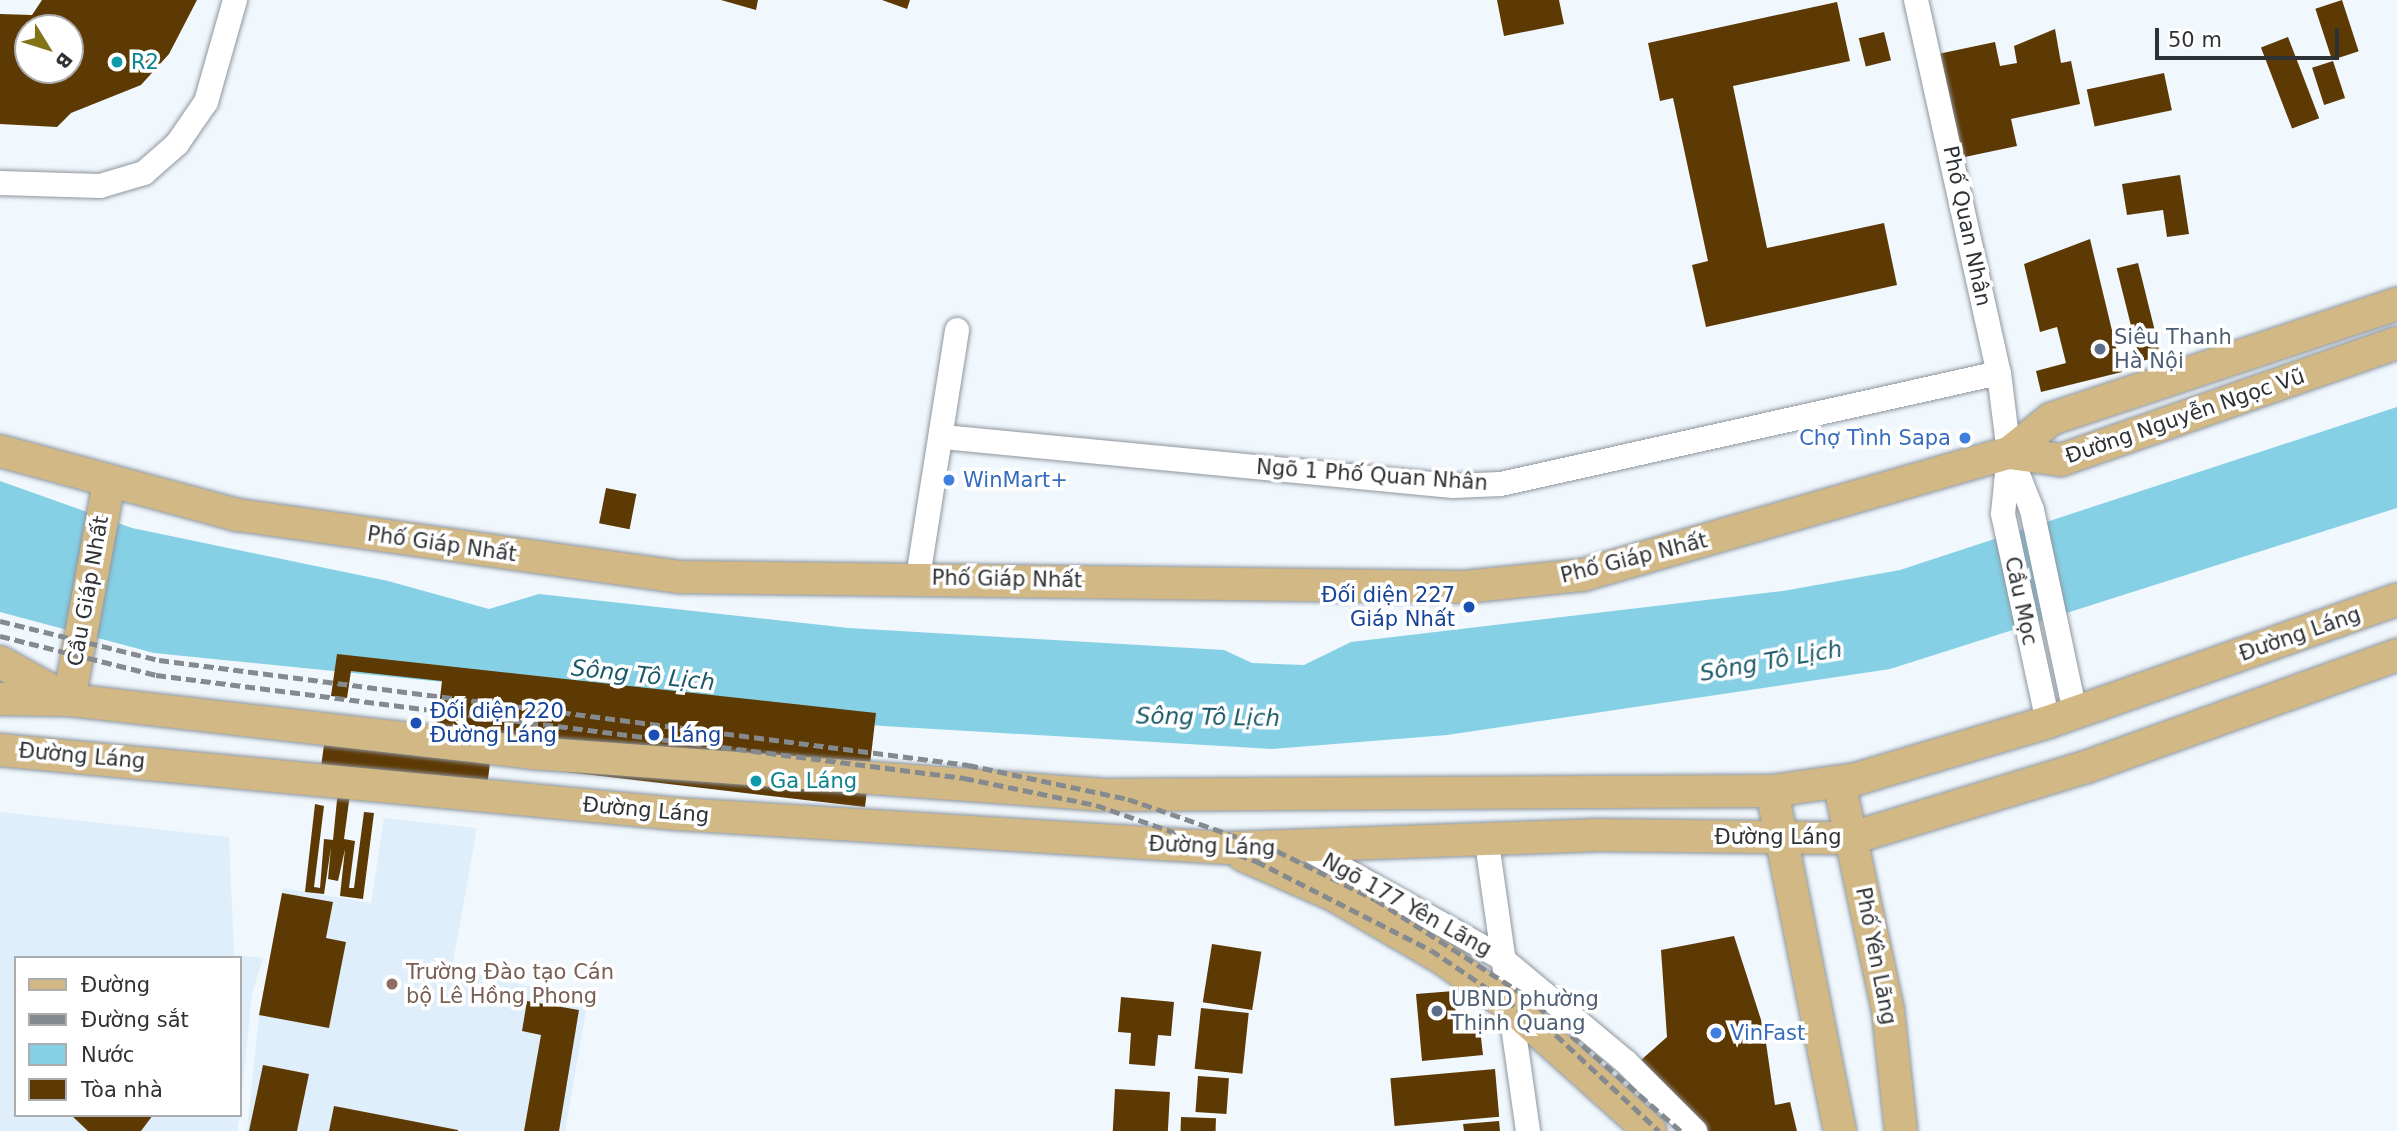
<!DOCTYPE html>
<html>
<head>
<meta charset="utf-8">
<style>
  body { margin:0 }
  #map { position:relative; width:2397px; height:1131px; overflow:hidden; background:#f0f7fd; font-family:"DejaVu Sans",sans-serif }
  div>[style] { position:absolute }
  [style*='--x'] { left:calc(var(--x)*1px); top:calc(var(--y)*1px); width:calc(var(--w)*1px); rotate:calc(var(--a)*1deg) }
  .built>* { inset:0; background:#dfeefb }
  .water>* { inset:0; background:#86d0e6 }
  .building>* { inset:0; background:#5d3904; transform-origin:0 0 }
  .roads { filter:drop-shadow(0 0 2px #8e969e) drop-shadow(0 0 2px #8e969e) }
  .minor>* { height:24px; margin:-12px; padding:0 12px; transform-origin:12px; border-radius:12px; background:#fff }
  .major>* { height:32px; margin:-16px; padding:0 16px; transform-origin:16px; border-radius:16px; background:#d1b884 }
  .rail>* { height:5px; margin-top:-2.5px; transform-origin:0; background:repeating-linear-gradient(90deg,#858a8e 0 10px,transparent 0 15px) }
  .dots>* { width:19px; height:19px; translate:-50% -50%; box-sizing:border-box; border:4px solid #fff; border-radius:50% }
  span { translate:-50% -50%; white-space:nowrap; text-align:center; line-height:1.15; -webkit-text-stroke:7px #fff; paint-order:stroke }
  .culture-label { font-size:21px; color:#0d838f }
  .left { translate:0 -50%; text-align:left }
  .street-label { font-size:21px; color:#2f3235 }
  .service-label { font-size:21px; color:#4e5e75 }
  .shop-label { font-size:21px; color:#366cbe }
  .right { translate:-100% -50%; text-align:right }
  .transit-label { font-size:21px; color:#164399 }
  .education-label { font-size:21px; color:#785e54 }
  .water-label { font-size:23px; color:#1c5968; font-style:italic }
  .legend { position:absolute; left:14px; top:956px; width:228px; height:161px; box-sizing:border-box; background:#fff; border:2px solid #acadae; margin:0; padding:9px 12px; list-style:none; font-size:21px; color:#2f3235 }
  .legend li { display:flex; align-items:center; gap:14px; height:35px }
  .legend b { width:35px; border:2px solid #acadae }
  .north { position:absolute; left:14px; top:14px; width:70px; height:70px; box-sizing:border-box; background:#fff; border:2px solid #acadae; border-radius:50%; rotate:128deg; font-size:19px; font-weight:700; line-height:28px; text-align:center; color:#2f3235 }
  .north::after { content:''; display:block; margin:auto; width:24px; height:32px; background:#837417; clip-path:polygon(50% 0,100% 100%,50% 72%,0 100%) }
  .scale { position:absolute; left:2155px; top:28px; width:184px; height:32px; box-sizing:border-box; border:4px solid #2f3235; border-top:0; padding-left:9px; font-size:21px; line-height:24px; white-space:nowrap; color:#2f3235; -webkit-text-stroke:5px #fff; paint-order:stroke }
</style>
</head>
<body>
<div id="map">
  <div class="built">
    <i style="clip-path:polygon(0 812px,229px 837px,234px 955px,263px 958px,252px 993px,240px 1113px,240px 958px,16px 958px,16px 1115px,240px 1115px,237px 1131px,0 1131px)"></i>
    <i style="clip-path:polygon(384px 818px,477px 828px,452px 968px,588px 1000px,565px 1131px,247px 1131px,259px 1015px,283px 888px,371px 903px)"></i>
  </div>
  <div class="water">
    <i style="clip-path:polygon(2397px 407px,2397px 508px,1890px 669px,1447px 735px,1272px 749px,883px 726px,154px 653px,0 612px,0 481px,132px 528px,388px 581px,489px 609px,539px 594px,849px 628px,1224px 650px,1252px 663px,1304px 665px,1351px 642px,1783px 591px,1900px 570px)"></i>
  </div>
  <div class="building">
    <i style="clip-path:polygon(evenodd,42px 0,197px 0,169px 54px,141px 85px,71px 113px,57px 127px,0 124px,0 14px,32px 15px,42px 0,28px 28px,70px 28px,70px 70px,28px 70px,28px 28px)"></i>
    <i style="clip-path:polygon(721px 0,758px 0,756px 10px)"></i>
    <i style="clip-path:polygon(882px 0,910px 0,907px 9px)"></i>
    <i style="clip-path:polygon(1497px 0,1559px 0,1564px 24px,1504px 36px)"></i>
    <i style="left:2342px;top:0;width:54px;height:28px;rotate:72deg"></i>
    <i style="clip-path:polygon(1837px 2px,1850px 61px,1733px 86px,1767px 248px,1884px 223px,1897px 285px,1706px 327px,1692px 265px,1708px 261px,1673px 98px,1660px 101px,1648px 43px)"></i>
    <i style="clip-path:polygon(2055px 29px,2061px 63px,2071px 61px,2080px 104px,2011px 119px,2017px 146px,1960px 158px,1938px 54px,1995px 42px,2000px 66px,2017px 63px,2014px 46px)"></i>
    <i style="left:1884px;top:32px;width:29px;height:26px;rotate:76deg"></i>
    <i style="left:2288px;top:37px;width:87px;height:29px;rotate:69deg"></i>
    <i style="left:2333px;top:61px;width:39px;height:22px;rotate:72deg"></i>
    <i style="left:2164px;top:73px;width:38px;height:79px;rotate:78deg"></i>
    <i style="clip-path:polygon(2180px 175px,2189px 234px,2167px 237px,2163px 210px,2127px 215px,2122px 184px)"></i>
    <i style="clip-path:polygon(2090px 239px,2122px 372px,2041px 392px,2036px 371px,2066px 363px,2057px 327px,2040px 332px,2024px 264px)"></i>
    <i style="left:2138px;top:263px;width:96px;height:22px;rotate:76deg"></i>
    <i style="left:606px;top:488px;width:31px;height:36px;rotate:11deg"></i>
    <i style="clip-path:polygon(337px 654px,876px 713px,865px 807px,490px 763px,487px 787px,353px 771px,344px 839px,355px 841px,349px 888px,354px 888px,364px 812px,374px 813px,363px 899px,340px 896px,345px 849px,338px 881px,328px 879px,331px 847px,324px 894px,305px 892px,315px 804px,324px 806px,314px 887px,320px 888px,324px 839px,333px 840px,340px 770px,321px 767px,324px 745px,473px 762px,433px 757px,442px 681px,351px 671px,347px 698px,331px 696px)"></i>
    <i style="clip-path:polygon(282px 893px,333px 902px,326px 938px,346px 942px,329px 1028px,259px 1015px)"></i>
    <i style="clip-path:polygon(1734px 936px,1764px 1029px,1775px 1105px,1790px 1102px,1797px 1131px,1707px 1131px,1641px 1060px,1667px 1037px,1661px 950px)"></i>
    <i style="left:1212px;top:944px;width:50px;height:59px;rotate:9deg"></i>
    <i style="clip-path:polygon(1454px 991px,1457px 1031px,1480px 1029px,1483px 1055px,1422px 1061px,1416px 994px)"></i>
    <i style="clip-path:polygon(1121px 997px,1174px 1002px,1171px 1036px,1158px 1035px,1155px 1066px,1129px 1064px,1131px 1033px,1118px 1032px)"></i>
    <i style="clip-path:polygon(527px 1001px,579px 1010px,559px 1131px,524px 1131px,541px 1035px,522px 1031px)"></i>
    <i style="left:1201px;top:1008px;width:48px;height:61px;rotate:6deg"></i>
    <i style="clip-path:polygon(263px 1065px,309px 1074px,297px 1131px,249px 1131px)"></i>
    <i style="left:1495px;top:1069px;width:48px;height:105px;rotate:85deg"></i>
    <i style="left:1198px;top:1076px;width:31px;height:36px;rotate:4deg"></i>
    <i style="left:1115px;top:1089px;width:55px;height:42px;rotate:3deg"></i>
    <i style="clip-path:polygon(334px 1106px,458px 1130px,458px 1131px,329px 1131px)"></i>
    <i style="clip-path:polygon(71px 1115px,153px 1115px,141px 1131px,88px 1131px)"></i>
    <i style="left:1181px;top:1117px;width:35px;height:14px;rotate:2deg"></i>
    <i style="clip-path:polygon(1499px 1121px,1500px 1131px,1464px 1131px,1463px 1124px)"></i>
  </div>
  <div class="roads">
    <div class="minor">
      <i style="--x:1916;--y:0;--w:382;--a:77.5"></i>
      <i style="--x:1999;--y:373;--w:81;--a:82.9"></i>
      <i style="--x:2009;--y:453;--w:61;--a:95.6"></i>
      <i style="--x:2003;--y:514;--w:213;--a:77.8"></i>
      <i style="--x:0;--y:183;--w:100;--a:1.7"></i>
      <i style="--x:100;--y:186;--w:46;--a:-16.5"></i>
      <i style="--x:144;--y:173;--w:44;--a:-41.3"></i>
      <i style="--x:177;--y:144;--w:51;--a:-55.4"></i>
      <i style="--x:206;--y:102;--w:106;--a:-74.1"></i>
      <i style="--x:943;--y:437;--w:512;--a:5.49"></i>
      <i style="--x:1453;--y:486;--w:48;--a:-2.4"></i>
      <i style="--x:1501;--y:484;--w:510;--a:-12.57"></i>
      <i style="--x:2011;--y:457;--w:57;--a:68.4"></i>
      <i style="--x:2032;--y:510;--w:207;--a:78"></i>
      <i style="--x:918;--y:577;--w:250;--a:-81"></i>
      <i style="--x:1487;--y:843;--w:291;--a:81.9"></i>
      <i style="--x:1306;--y:848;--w:223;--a:29.3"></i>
      <i style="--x:1500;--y:957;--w:164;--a:39.8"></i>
      <i style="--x:1626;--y:1062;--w:98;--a:45"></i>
    </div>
    <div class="major">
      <i style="--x:0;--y:451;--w:246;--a:15.1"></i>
      <i style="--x:238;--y:515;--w:447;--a:8"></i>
      <i style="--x:681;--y:577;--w:783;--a:0.73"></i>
      <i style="--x:1464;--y:587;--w:120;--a:-5.8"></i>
      <i style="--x:1583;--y:575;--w:443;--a:-16"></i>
      <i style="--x:2009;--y:453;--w:54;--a:-39"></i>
      <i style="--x:2051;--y:419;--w:365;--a:-18.4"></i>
      <i style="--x:2009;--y:453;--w:52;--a:7.7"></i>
      <i style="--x:2061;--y:460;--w:356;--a:-19.2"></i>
      <i style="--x:0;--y:662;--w:74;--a:29"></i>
      <i style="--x:0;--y:699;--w:69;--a:0.8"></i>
      <i style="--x:69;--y:700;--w:466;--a:6.5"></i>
      <i style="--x:532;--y:753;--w:574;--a:4.2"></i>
      <i style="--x:1104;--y:795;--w:668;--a:-0.34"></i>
      <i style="--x:1772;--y:791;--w:85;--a:-8.1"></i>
      <i style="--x:1856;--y:779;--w:200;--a:-16.5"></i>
      <i style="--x:2048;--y:722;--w:370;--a:-19.3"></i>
      <i style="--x:69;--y:700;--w:222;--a:-79.6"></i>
      <i style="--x:0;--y:750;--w:681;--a:5.39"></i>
      <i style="--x:678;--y:814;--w:550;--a:3.54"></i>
      <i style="--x:1227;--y:848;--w:367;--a:-2"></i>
      <i style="--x:1594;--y:835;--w:258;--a:0.7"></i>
      <i style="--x:1852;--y:838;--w:245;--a:-16.9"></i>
      <i style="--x:2086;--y:767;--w:331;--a:-19.8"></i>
      <i style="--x:1839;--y:782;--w:234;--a:77.9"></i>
      <i style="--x:1888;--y:1011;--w:121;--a:83.8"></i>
      <i style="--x:1772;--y:791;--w:347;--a:78.7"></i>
      <i style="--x:1243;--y:855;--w:97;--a:23.7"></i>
      <i style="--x:1332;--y:894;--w:127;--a:30.2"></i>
      <i style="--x:1442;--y:958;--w:88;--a:35.3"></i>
      <i style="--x:1514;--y:1009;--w:183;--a:41.9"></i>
    </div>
  </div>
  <div class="rail">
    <i style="--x:0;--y:621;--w:164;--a:13.8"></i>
    <i style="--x:159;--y:660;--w:816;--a:7.4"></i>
    <i style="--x:968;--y:765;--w:164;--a:12"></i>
    <i style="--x:1128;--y:799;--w:158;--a:19.2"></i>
    <i style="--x:1277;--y:851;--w:110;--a:26.3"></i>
    <i style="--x:1376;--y:900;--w:178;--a:32.6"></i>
    <i style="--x:1526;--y:996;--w:206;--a:41.1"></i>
    <i style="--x:0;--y:636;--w:161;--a:14"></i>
    <i style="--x:156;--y:675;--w:815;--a:7.26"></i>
    <i style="--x:964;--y:778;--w:135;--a:11.6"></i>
    <i style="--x:1096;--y:805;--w:170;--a:19.3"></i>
    <i style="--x:1256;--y:861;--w:196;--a:27"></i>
    <i style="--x:1431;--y:950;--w:151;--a:34.2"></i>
    <i style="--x:1556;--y:1035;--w:141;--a:43"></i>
  </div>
  <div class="dots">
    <i style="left:117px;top:62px;background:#0f9aa8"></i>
    <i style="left:2100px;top:349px;background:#5c6f8a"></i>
    <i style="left:1965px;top:438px;background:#3f7fe0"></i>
    <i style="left:949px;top:480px;background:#3f7fe0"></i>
    <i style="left:1469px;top:607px;background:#1a4fb4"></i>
    <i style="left:416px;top:723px;background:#1a4fb4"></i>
    <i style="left:654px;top:735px;background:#1a4fb4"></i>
    <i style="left:756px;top:781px;background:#0f9aa8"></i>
    <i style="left:392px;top:984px;background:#8d6e63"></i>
    <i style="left:1437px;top:1011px;background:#5c6f8a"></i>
    <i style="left:1716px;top:1033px;background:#3f7fe0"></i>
  </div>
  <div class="culture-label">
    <span class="left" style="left:131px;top:62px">R2</span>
    <span class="left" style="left:770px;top:781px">Ga Láng</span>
  </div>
  <div class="street-label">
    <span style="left:1967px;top:226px;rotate:78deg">Phố Quan Nhân</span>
    <span style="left:2185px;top:416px;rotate:-19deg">Đường Nguyễn Ngọc Vũ</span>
    <span style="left:1372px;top:475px;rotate:4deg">Ngõ 1 Phố Quan Nhân</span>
    <span style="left:442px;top:544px;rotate:8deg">Phố Giáp Nhất</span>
    <span style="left:1634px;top:558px;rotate:-14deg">Phố Giáp Nhất</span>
    <span style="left:1007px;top:579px;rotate:1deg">Phố Giáp Nhất</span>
    <span style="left:88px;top:591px;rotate:-80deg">Cầu Giáp Nhất</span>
    <span style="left:2021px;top:601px;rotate:78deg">Cầu Mọc</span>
    <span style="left:2300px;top:634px;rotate:-19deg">Đường Láng</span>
    <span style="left:82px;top:756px;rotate:5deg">Đường Láng</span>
    <span style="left:646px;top:810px;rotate:5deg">Đường Láng</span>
    <span style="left:1778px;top:837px">Đường Láng</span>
    <span style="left:1212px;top:846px;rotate:2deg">Đường Láng</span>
    <span style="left:1407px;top:905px;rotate:29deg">Ngõ 177 Yên Lãng</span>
    <span style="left:1876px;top:956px;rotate:79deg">Phố Yên Lãng</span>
  </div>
  <div class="service-label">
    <span class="left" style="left:2114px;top:349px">Siêu Thanh<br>Hà Nội</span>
    <span class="left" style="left:1451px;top:1011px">UBND phường<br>Thịnh Quang</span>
  </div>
  <div class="shop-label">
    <span class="right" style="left:1951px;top:438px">Chợ Tình Sapa</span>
    <span class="left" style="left:963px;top:480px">WinMart+</span>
    <span class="left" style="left:1730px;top:1033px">VinFast</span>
  </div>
  <div class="transit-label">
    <span class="right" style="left:1455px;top:607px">Đối diện 227<br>Giáp Nhất</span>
    <span class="left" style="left:430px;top:723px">Đối diện 220<br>Đường Láng</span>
    <span class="left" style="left:670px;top:735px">Láng</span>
  </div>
  <div class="education-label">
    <span class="left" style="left:406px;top:984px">Trường Đào tạo Cán<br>bộ Lê Hồng Phong</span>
  </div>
  <div class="water-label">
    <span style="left:1771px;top:661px;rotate:-10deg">Sông Tô Lịch</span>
    <span style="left:643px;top:675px;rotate:6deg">Sông Tô Lịch</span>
    <span style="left:1208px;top:717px;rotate:1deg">Sông Tô Lịch</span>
  </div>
  <ul class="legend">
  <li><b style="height:9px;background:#d1b884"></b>Đường</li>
  <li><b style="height:9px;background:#858a8e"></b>Đường sắt</li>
  <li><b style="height:19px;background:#86d0e6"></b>Nước</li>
  <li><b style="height:19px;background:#5d3904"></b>Tòa nhà</li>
  </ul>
  <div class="north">B</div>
  <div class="scale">50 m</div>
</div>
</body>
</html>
